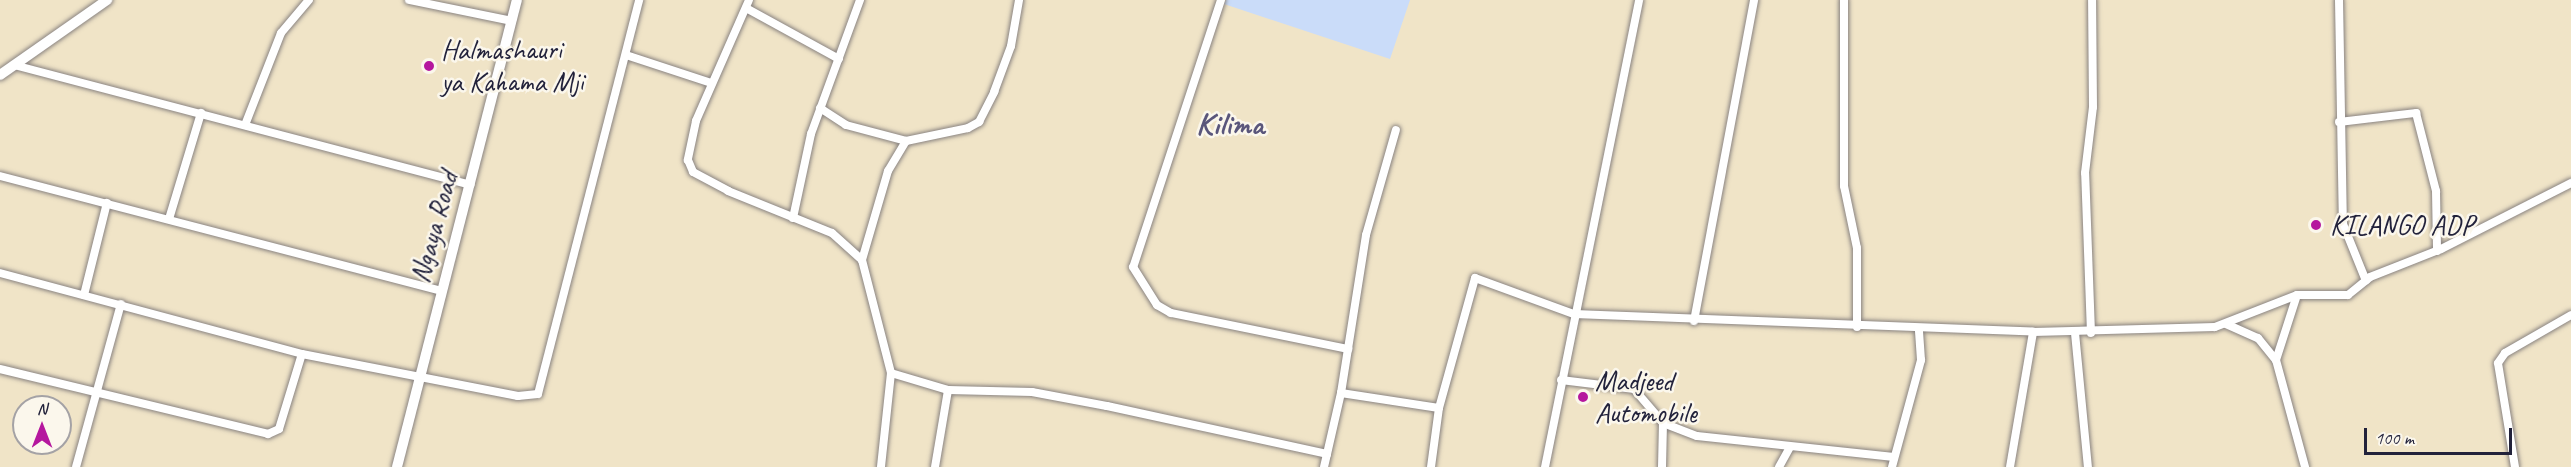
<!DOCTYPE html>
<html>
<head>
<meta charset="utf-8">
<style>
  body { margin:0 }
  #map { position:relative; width:2571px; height:467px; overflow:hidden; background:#f0e4c7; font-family:Caveat,sans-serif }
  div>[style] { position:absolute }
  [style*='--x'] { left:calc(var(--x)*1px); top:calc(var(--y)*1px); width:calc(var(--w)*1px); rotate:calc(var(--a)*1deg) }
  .built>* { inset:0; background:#cadcf9 }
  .roads { filter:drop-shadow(0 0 2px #898381) drop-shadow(0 0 2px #898381) }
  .minor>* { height:8px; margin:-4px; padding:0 4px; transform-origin:4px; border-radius:4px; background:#fff }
  .tertiary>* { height:10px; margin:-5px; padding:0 5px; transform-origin:5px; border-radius:5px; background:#fff }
  .dots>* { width:16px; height:16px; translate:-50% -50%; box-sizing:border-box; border:3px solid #fbf7ec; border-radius:50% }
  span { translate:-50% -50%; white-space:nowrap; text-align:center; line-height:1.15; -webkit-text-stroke:5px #fbf7ec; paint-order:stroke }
  .poi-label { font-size:28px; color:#22223b }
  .left { translate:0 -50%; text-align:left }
  .street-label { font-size:28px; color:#22223b }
  .quarter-label { font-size:32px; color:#5a567b; font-weight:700 }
  .north { position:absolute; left:12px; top:395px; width:60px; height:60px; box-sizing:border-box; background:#fbf7ec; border:2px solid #a4a2a5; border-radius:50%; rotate:0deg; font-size:16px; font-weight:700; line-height:24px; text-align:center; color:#22223b }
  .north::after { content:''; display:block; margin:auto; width:21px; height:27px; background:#b5179e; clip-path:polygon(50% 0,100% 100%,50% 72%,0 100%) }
  .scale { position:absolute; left:2364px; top:428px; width:148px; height:27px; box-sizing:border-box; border:3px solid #22223b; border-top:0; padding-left:8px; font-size:18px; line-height:21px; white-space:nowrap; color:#22223b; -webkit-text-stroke:4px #fbf7ec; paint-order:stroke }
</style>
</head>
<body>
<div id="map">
  <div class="built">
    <i style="clip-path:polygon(1226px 0,1410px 0,1390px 59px,1224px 4px)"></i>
  </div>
  <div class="roads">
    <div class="minor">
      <i style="--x:409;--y:0;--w:105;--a:11.5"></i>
      <i style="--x:749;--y:0;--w:132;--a:113.7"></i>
      <i style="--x:696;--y:121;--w:40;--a:102"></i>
      <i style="--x:688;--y:160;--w:13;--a:67"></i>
      <i style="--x:693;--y:172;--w:40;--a:28"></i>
      <i style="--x:728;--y:191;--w:112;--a:22"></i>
      <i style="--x:832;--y:233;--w:40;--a:42"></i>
      <i style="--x:862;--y:260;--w:117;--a:75.6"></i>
      <i style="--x:891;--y:373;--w:95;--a:96.1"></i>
      <i style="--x:1221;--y:0;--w:281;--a:108.2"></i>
      <i style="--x:1133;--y:267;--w:45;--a:57.7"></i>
      <i style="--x:1157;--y:305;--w:16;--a:30"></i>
      <i style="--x:1171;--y:313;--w:181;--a:11.5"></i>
      <i style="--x:1844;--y:0;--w:186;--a:90"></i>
      <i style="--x:1844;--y:186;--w:63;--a:78.2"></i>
      <i style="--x:1857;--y:248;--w:79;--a:90"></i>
      <i style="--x:2339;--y:0;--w:224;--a:89"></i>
      <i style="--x:2343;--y:224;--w:61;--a:68"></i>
      <i style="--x:746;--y:8;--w:106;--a:28.7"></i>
      <i style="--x:626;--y:55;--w:89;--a:18.2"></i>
      <i style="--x:14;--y:65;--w:472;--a:14.7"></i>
      <i style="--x:820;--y:108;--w:31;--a:33"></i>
      <i style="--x:846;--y:125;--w:62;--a:14.9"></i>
      <i style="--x:906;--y:141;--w:63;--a:-11.8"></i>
      <i style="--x:968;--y:128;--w:13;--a:-29"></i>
      <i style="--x:979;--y:122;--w:34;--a:-63"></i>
      <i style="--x:994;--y:92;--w:49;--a:-69.7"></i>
      <i style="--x:1011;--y:46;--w:47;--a:-80.1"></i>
      <i style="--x:2339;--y:122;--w:78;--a:-6.7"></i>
      <i style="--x:2416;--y:113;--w:81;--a:75.6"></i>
      <i style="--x:2436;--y:191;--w:60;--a:89"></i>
      <i style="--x:245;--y:125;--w:99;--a:-68.6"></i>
      <i style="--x:281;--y:33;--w:43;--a:-49.7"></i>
      <i style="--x:0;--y:176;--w:457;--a:14.6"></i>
      <i style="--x:793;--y:218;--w:86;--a:-77.9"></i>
      <i style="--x:811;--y:134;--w:143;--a:-69.9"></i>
      <i style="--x:169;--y:219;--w:111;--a:-73.2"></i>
      <i style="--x:862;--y:260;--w:93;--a:-73.7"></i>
      <i style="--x:888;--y:171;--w:35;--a:-59"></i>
      <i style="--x:0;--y:273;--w:313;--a:15"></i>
      <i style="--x:302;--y:354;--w:220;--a:11"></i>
      <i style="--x:518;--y:396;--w:20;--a:-6"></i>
      <i style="--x:538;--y:394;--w:407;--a:-75.6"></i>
      <i style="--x:84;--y:295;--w:95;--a:-76"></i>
      <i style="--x:1694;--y:321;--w:327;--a:-79.4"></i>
      <i style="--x:2226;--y:324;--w:35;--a:24"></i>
      <i style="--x:2258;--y:338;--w:28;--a:51"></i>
      <i style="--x:2276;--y:360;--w:111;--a:74.8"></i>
      <i style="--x:2075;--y:333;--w:135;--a:84.5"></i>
      <i style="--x:2091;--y:333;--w:160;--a:-92.1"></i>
      <i style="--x:2085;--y:173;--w:66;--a:-83.1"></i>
      <i style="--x:2093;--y:107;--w:107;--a:-90.5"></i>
      <i style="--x:2276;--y:360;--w:68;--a:-72.1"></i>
      <i style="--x:0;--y:369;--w:276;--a:13.6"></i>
      <i style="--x:268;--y:434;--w:12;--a:-24"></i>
      <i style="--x:279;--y:429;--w:78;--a:-73"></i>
      <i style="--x:891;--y:373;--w:59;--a:16.6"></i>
      <i style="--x:948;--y:390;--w:84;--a:1.4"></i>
      <i style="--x:1032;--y:392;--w:76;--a:10.6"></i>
      <i style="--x:1107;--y:406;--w:225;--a:12.3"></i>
      <i style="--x:1327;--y:454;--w:63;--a:-77.1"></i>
      <i style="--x:1341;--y:393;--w:99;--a:8.7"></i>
      <i style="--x:1439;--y:408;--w:135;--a:-74.5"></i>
      <i style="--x:1475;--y:278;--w:105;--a:20"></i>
      <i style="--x:1574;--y:314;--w:459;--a:2.2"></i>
      <i style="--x:2033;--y:332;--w:182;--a:-1.6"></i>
      <i style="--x:2215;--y:327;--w:88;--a:-21.3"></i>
      <i style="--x:2297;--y:295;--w:51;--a:0"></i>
      <i style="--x:2348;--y:295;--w:28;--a:-39"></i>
      <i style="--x:2370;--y:277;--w:76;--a:-21.5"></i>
      <i style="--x:2441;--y:249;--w:146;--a:-26.9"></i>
      <i style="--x:1561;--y:380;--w:74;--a:7"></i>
      <i style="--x:1634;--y:389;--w:45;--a:49.5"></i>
      <i style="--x:1663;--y:423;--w:36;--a:21"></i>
      <i style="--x:1697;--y:436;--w:198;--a:6.1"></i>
      <i style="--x:1341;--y:393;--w:160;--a:-81"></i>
      <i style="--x:1366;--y:235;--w:109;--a:-74.1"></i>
      <i style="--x:76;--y:467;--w:169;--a:-74.6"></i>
      <i style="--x:935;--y:467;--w:78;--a:-80.4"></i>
      <i style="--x:1324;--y:467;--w:13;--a:-77"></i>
      <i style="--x:1431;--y:467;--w:60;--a:-82.3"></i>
      <i style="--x:1545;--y:467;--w:476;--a:-78.6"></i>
      <i style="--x:1662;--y:467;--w:44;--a:-88.7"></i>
      <i style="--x:1779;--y:467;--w:23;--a:-61"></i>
      <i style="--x:1892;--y:467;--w:111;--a:-74.8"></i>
      <i style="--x:1921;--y:360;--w:31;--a:-94"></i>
      <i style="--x:2010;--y:467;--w:137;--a:-80.3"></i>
      <i style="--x:2515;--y:467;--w:105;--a:-99.3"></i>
      <i style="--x:2498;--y:363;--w:12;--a:-55"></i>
      <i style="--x:2505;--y:353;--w:76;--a:-29.9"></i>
    </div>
    <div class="tertiary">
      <i style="--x:0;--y:75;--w:131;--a:-35"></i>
      <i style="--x:397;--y:467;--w:482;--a:-75.6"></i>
    </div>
  </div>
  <div class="dots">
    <i style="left:429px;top:66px;background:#b5179e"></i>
    <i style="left:2316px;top:225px;background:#b5179e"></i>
    <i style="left:1583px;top:397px;background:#b5179e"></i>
  </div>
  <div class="poi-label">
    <span class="left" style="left:441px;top:66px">Halmashauri<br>ya Kahama Mji</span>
    <span class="left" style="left:2330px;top:225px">KILANGO ADP</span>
    <span class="left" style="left:1595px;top:397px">Madjeed<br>Automobile</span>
  </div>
  <div class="street-label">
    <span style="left:434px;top:227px;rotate:-75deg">Ngaya Road</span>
  </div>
  <div class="quarter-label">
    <span style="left:1230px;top:124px">Kilima</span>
  </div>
  <div class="north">N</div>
  <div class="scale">100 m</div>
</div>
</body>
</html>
